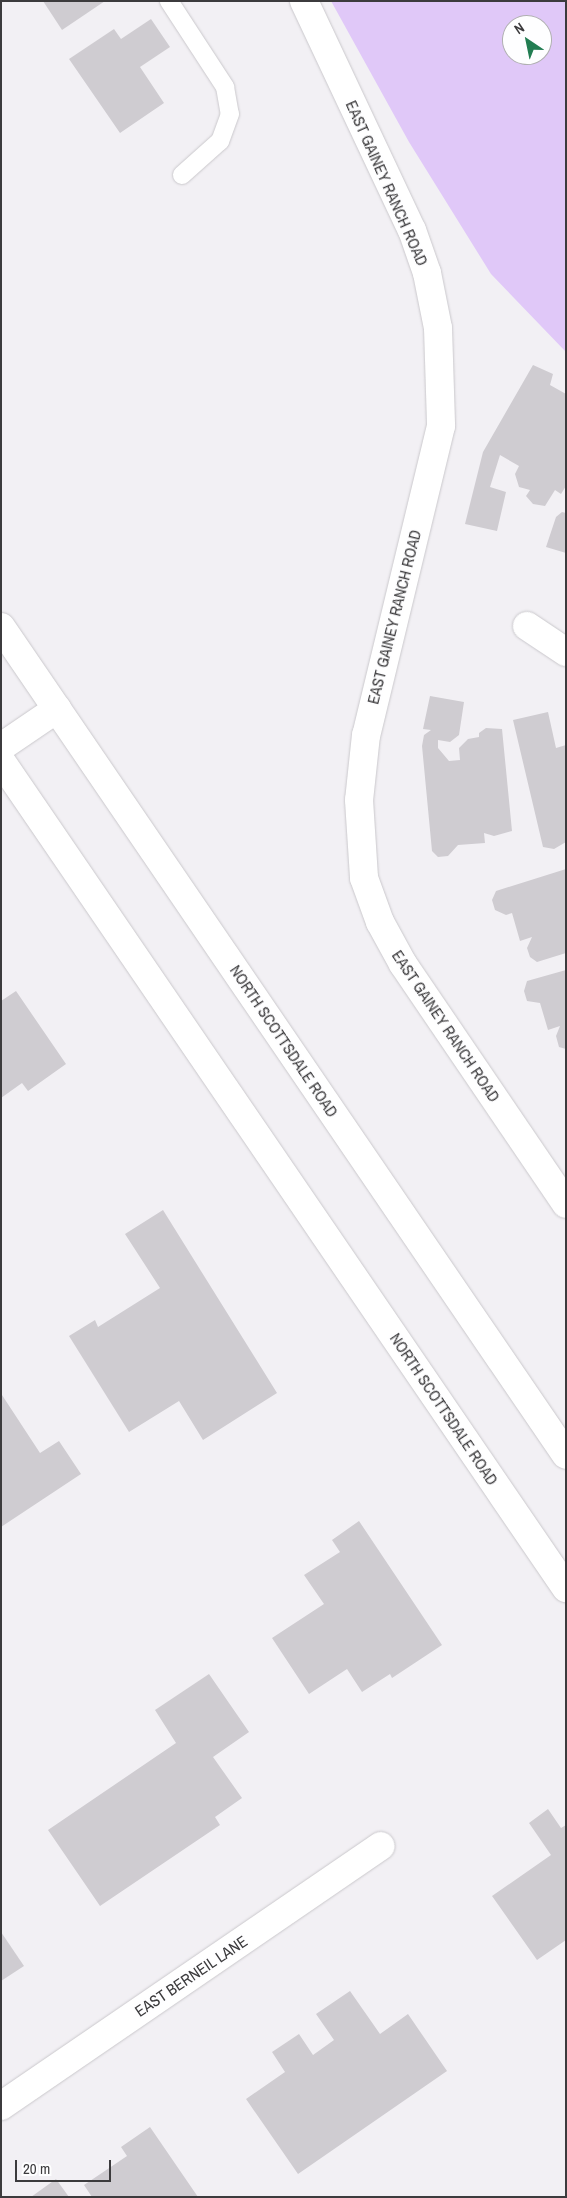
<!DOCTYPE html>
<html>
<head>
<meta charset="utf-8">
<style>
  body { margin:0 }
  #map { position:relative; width:567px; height:2198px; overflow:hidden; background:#f2f0f4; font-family:"Archivo Narrow",sans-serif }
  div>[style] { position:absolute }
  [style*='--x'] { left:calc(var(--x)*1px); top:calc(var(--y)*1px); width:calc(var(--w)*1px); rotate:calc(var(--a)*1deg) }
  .green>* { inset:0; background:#e0c8f8 }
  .building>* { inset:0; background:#cfccd1 }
  .roads { filter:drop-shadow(0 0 1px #cac8cc) drop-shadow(0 0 1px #cac8cc) }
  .lane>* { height:18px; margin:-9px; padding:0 9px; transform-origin:9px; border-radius:9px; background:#fff }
  .street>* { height:28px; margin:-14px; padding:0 14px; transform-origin:14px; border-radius:14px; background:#fff }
  .primary>* { height:28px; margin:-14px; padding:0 14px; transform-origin:14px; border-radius:14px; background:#fff }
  span { translate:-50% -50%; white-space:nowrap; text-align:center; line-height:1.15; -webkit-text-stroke:4.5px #fefeff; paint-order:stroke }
  .street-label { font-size:16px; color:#3c3b3d }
  .frame { position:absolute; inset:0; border:2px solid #3c3b3d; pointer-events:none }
  .north { position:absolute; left:502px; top:15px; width:50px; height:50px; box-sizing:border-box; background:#fefeff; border:1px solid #b0b0b1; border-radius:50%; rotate:326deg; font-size:14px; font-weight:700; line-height:20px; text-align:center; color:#3c3b3d }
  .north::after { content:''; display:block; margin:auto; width:18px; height:22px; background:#227d52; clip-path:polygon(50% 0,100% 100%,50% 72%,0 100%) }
  .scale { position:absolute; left:15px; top:2160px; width:96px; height:22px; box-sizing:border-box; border:2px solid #3c3b3d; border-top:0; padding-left:6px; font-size:15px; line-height:18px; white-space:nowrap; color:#3c3b3d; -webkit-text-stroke:4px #fefeff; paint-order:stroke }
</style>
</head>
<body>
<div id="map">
  <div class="green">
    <i style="clip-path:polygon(evenodd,331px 1px,566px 1px,566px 352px,491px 274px,409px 142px,331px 1px,512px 25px,542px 25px,542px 55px,512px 55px,512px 25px)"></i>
  </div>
  <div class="building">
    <i style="clip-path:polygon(43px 1px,105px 1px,62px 30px)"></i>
    <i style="clip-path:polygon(151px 19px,170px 47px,140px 67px,164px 103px,120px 133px,69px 59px,114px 29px,121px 39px)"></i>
    <i style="clip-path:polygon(533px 365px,553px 374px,550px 385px,566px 394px,566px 486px,561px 494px,555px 490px,545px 506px,533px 504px,526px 496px,530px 490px,519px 487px,515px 474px,519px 466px,500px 455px,490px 487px,506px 492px,497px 531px,465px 524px,483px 452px)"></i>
    <i style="clip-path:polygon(562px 512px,566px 513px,566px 553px,546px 547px,556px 517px)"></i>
    <i style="clip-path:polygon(430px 696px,464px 702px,459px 735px,450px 742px,438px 740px,438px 748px,449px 761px,460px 760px,459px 748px,468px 739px,479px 737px,479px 733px,486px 728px,502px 729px,512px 831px,494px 836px,484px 833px,485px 843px,458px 845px,448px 856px,438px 857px,432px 851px,422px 746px,424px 735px,431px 730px,423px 729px)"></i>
    <i style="clip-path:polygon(548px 712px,556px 748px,566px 745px,566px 842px,554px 849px,543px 847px,513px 720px)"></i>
    <i style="clip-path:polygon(566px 869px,566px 953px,537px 962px,530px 957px,527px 948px,532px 937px,520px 941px,512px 913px,506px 915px,495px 910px,492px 900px,496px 891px)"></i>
    <i style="clip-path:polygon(566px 970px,566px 1049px,559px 1047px,556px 1036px,560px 1026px,548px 1030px,540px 1003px,527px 1001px,524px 991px,527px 981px)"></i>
    <i style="clip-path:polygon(16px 991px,66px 1064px,28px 1091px,22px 1083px,1px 1098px,1px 1001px)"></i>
    <i style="clip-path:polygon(163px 1210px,277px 1393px,203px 1440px,179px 1401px,129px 1432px,69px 1336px,95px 1320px,98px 1327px,160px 1288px,125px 1234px)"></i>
    <i style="clip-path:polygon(2px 1395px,40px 1453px,59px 1441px,81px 1474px,1px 1527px)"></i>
    <i style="clip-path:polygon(359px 1521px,442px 1645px,392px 1678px,390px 1674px,362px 1692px,347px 1669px,309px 1694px,272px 1638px,324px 1604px,304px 1575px,340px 1552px,332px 1540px)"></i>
    <i style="clip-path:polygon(209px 1674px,249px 1732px,213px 1757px,242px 1798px,215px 1817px,220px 1825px,100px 1906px,48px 1830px,176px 1743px,155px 1710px)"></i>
    <i style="clip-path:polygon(548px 1809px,561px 1828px,566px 1825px,566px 1940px,537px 1960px,492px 1896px,551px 1855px,529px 1823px)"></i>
    <i style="clip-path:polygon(1px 1932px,24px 1966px,1px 1981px)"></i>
    <i style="clip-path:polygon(350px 1991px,380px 2034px,408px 2014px,447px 2071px,298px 2174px,246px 2099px,285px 2072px,272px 2052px,299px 2034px,313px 2055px,334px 2040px,316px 2014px)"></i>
    <i style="clip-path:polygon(150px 2127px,198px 2197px,92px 2197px,84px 2185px,127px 2156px,121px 2147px)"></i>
    <i style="clip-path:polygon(56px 2179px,69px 2197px,31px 2197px)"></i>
  </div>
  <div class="roads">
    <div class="lane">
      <i style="--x:169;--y:1;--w:103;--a:56.9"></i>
      <i style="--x:225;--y:87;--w:27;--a:80"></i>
      <i style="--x:230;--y:114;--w:29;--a:110"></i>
      <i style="--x:220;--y:141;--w:51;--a:138.2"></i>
    </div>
    <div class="street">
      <i style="--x:304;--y:1;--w:253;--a:64.8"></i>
      <i style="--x:412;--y:230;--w:46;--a:70.8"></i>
      <i style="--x:427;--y:273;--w:56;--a:78.7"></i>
      <i style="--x:438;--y:328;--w:98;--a:88.2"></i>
      <i style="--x:441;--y:426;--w:318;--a:103.6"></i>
      <i style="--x:366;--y:735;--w:65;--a:96.1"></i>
      <i style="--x:359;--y:800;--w:78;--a:86.3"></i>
      <i style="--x:364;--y:878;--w:47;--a:70"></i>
      <i style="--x:380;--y:922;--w:48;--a:61.3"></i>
      <i style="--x:403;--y:964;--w:290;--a:55.8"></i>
      <i style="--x:527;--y:626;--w:47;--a:33.7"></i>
      <i style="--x:1;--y:747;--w:68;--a:-34.2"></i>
      <i style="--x:1;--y:2106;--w:460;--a:-34.4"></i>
    </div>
    <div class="primary">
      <i style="--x:1;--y:627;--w:1002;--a:55.69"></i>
      <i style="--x:1;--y:761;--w:1002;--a:55.66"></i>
    </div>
  </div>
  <div class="street-label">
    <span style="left:387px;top:183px;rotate:66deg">EAST GAINEY RANCH ROAD</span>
    <span style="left:394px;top:617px;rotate:-76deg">EAST GAINEY RANCH ROAD</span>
    <span style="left:446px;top:1026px;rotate:56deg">EAST GAINEY RANCH ROAD</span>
    <span style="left:284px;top:1041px;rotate:56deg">NORTH SCOTTSDALE ROAD</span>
    <span style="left:444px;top:1409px;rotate:56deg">NORTH SCOTTSDALE ROAD</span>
    <span style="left:191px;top:1976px;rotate:-34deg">EAST BERNEIL LANE</span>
  </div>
  <div class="frame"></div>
  <div class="north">N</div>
  <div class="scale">20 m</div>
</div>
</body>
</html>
